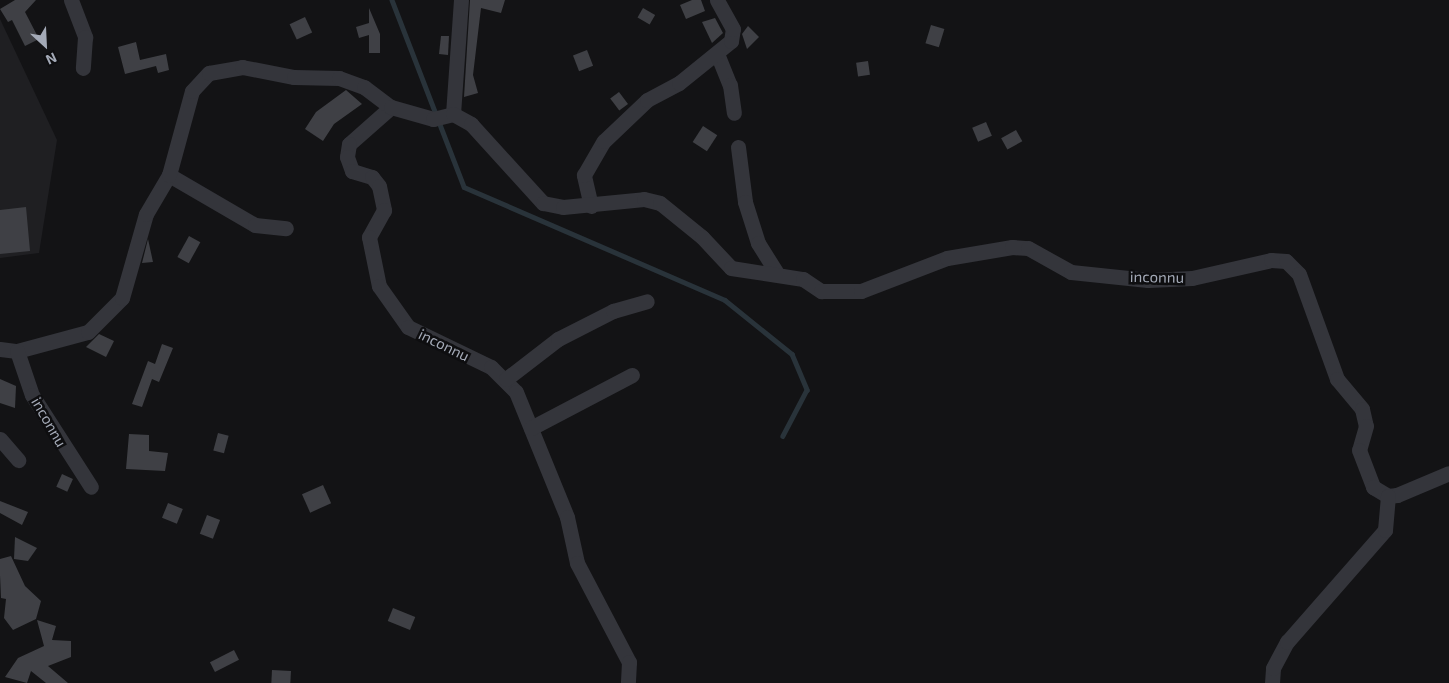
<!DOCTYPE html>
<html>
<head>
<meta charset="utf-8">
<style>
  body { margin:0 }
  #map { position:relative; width:1449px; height:683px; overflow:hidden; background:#131315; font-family:"Exo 2",sans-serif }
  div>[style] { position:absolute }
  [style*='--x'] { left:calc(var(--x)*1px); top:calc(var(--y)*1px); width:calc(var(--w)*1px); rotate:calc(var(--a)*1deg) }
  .built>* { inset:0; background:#1f1f22 }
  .stream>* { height:4.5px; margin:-2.25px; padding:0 2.25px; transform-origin:2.25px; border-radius:2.25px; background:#29333a }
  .building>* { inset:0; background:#3f4045; transform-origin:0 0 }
  .minor>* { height:15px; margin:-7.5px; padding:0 7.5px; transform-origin:7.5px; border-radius:7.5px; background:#34353b }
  span { translate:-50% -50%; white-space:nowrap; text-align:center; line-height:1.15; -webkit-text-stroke:5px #0e0e10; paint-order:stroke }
  .street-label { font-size:15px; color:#a4aab7 }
  .north { position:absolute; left:20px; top:20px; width:50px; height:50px; -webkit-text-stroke:4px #0e0e10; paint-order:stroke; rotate:155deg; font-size:14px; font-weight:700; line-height:20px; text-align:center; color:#a4aab7 }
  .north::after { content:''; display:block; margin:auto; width:18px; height:22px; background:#a4aab7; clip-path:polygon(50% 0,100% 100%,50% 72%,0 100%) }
</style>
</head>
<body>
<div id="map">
  <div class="built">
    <i style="clip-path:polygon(0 19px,57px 140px,39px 253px,0 258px)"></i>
  </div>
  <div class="stream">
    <i style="--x:392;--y:0;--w:200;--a:68.9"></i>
    <i style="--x:464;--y:187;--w:284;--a:23.4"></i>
    <i style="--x:725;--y:300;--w:86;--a:38.9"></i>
    <i style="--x:792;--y:354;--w:39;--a:67"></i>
    <i style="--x:807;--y:390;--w:52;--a:117.6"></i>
  </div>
  <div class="building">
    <i style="clip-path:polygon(15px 0,36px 0,25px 12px,39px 39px,25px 46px,12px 20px,8px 22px,0 9px)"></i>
    <i style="clip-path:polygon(470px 0,505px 0,501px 13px,481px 8px,473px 75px,478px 93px,464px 97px)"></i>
    <i style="clip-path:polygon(692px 0,701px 0,705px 11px,686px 19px,680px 5px)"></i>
    <i style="clip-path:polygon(369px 8px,380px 34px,380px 53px,369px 53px,369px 35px,359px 38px,356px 27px,369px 23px)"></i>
    <i style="left:643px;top:8px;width:14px;height:11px;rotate:30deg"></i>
    <i style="left:305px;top:17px;width:17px;height:17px;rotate:65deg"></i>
    <i style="clip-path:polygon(715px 18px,723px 33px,712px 43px,702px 22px)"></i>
    <i style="left:931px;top:25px;width:14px;height:19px;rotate:17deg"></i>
    <i style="clip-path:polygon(748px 26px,759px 37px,747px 49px,742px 34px)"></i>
    <i style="clip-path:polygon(441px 36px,449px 36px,448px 55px,439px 54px)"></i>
    <i style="clip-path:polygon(136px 42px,140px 60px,166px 54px,169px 70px,158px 73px,156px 66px,125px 74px,118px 47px)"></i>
    <i style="left:587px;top:50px;width:17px;height:15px;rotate:69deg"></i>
    <i style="left:868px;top:61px;width:14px;height:12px;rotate:82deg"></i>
    <i style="clip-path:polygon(346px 90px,362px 104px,334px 124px,323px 141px,305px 129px,316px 112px)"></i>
    <i style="left:619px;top:92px;width:15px;height:11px;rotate:53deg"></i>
    <i style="left:986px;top:122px;width:15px;height:15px;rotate:67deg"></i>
    <i style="left:703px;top:126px;width:17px;height:19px;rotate:33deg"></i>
    <i style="left:1016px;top:130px;width:13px;height:17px;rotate:61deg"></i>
    <i style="clip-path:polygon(26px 207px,30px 251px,0 254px,0 210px)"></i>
    <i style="left:189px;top:236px;width:13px;height:24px;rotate:29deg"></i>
    <i style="clip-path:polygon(148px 239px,153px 262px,142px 263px)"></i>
    <i style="clip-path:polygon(99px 334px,114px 341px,106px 357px,86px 347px)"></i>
    <i style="clip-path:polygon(162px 344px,173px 348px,159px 382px,152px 379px,142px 407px,132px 404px,148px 361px,155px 364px)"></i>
    <i style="clip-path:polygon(0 379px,16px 386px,15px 408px,0 403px)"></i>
    <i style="left:218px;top:433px;width:11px;height:18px;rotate:15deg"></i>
    <i style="clip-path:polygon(129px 434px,149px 435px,149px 451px,168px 453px,165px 471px,126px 469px)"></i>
    <i style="left:62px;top:474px;width:12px;height:14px;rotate:24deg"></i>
    <i style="left:323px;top:485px;width:20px;height:23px;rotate:66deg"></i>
    <i style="clip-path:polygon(0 501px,28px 512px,22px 525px,0 513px)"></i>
    <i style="left:168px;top:503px;width:16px;height:16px;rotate:22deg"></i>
    <i style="left:207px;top:515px;width:14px;height:20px;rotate:21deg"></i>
    <i style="clip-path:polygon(15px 537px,37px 548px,28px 561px,14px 559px)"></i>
    <i style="clip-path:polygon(11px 556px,25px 586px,41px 601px,36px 619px,13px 630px,4px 618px,6px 599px,1px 598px,0 575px,0 559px)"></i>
    <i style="left:393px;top:608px;width:24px;height:14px;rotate:22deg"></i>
    <i style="clip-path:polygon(37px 620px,56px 626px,52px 640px,71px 641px,71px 657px,48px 666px,68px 683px,46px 683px,31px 671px,27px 683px,5px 677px,18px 658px,44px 646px)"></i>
    <i style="left:234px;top:650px;width:11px;height:27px;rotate:63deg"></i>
    <i style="left:272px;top:670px;width:19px;height:13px;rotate:3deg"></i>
  </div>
  <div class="minor">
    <i style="--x:71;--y:0;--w:40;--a:69"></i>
    <i style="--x:85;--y:37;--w:31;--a:94"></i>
    <i style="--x:718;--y:56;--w:31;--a:68"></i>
    <i style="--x:730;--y:85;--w:28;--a:82"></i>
    <i style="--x:391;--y:107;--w:56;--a:138.6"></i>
    <i style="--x:349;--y:144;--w:13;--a:99"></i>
    <i style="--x:347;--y:157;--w:15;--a:70"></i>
    <i style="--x:352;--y:171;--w:21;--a:17"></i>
    <i style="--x:372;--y:177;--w:11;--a:52"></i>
    <i style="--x:379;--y:186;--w:25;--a:78"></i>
    <i style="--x:384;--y:210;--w:31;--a:119"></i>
    <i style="--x:369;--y:237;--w:50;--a:78.5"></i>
    <i style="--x:379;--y:286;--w:50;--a:54.7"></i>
    <i style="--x:408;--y:327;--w:92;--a:25.7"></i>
    <i style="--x:491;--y:367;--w:35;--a:45"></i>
    <i style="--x:516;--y:392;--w:135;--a:67.8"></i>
    <i style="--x:567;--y:517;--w:47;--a:77.7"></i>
    <i style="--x:577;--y:563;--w:112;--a:62.3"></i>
    <i style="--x:629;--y:662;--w:21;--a:93"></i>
    <i style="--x:453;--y:114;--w:114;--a:-86"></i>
    <i style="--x:738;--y:147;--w:55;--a:82.7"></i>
    <i style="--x:745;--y:202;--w:43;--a:72.4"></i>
    <i style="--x:758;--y:243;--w:34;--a:58"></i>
    <i style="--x:169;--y:175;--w:99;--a:30.2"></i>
    <i style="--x:255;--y:225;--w:31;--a:6"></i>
    <i style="--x:591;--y:206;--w:32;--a:-103"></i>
    <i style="--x:584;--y:175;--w:39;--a:-60"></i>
    <i style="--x:604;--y:141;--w:59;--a:-43.6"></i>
    <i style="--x:647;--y:100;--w:36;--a:-28"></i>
    <i style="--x:679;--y:83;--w:67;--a:-38.9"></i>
    <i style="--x:731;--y:41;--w:12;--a:-81"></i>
    <i style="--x:733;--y:29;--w:33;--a:-119"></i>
    <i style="--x:0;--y:349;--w:17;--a:7"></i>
    <i style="--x:17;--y:351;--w:73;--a:-15"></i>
    <i style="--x:88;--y:332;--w:48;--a:-45"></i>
    <i style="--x:122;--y:298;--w:87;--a:-74.1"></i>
    <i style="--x:146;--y:214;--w:45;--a:-59.5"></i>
    <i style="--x:169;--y:175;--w:87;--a:-74.7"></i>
    <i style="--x:192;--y:91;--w:25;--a:-47"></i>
    <i style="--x:209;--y:73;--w:34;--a:-10"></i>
    <i style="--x:242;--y:67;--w:53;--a:10.9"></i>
    <i style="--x:294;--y:77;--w:45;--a:1.3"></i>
    <i style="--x:339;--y:78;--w:27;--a:20"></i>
    <i style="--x:364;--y:87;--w:34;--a:37"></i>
    <i style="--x:391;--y:107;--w:44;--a:15.9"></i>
    <i style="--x:433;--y:119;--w:21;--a:-14"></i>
    <i style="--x:453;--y:114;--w:21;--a:29"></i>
    <i style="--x:471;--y:124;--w:107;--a:47.7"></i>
    <i style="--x:543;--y:203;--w:20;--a:11"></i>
    <i style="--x:563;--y:207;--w:81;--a:-5.6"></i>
    <i style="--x:644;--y:199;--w:16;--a:14"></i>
    <i style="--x:660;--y:203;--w:54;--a:39"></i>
    <i style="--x:702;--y:237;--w:42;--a:46.9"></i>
    <i style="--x:731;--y:268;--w:73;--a:8.7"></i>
    <i style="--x:803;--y:279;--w:22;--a:34"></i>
    <i style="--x:821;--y:291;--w:40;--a:0"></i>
    <i style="--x:861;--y:291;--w:92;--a:-21"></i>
    <i style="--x:947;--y:258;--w:66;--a:-9.6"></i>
    <i style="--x:1012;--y:247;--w:16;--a:4"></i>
    <i style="--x:1028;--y:248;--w:49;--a:29.2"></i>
    <i style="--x:1071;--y:272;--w:77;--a:5.9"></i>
    <i style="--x:1148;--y:280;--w:44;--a:-2.6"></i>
    <i style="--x:1192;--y:278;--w:81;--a:-12.8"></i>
    <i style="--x:1271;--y:260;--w:15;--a:4"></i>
    <i style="--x:1286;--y:261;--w:18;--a:45"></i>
    <i style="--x:1299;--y:274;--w:112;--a:70.1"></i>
    <i style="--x:1337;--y:379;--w:39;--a:50"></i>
    <i style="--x:1362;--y:409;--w:17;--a:77"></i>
    <i style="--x:1366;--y:426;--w:25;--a:106"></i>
    <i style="--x:1359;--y:450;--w:40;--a:69"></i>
    <i style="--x:1373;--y:487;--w:17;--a:31"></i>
    <i style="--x:1388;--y:496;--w:9;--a:-6"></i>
    <i style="--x:1397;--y:495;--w:56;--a:-22.9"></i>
    <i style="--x:17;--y:351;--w:46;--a:71.2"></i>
    <i style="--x:32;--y:395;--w:109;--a:57.3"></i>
    <i style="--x:506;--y:379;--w:66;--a:-37.6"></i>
    <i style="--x:558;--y:339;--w:62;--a:-27"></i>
    <i style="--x:613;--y:311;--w:35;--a:-16"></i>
    <i style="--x:531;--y:428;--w:114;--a:-27.7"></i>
    <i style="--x:0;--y:439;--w:28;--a:49"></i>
    <i style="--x:1272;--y:683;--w:15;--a:-86"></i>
    <i style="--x:1273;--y:668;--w:30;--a:-62"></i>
    <i style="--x:1287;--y:642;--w:149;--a:-48.8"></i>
    <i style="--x:1385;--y:530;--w:34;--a:-85"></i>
  </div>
  <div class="street-label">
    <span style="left:1157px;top:277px;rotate:1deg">inconnu</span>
    <span style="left:444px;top:345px;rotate:26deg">inconnu</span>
    <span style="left:49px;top:422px;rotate:60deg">inconnu</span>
  </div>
  <div class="north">N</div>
</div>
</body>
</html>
